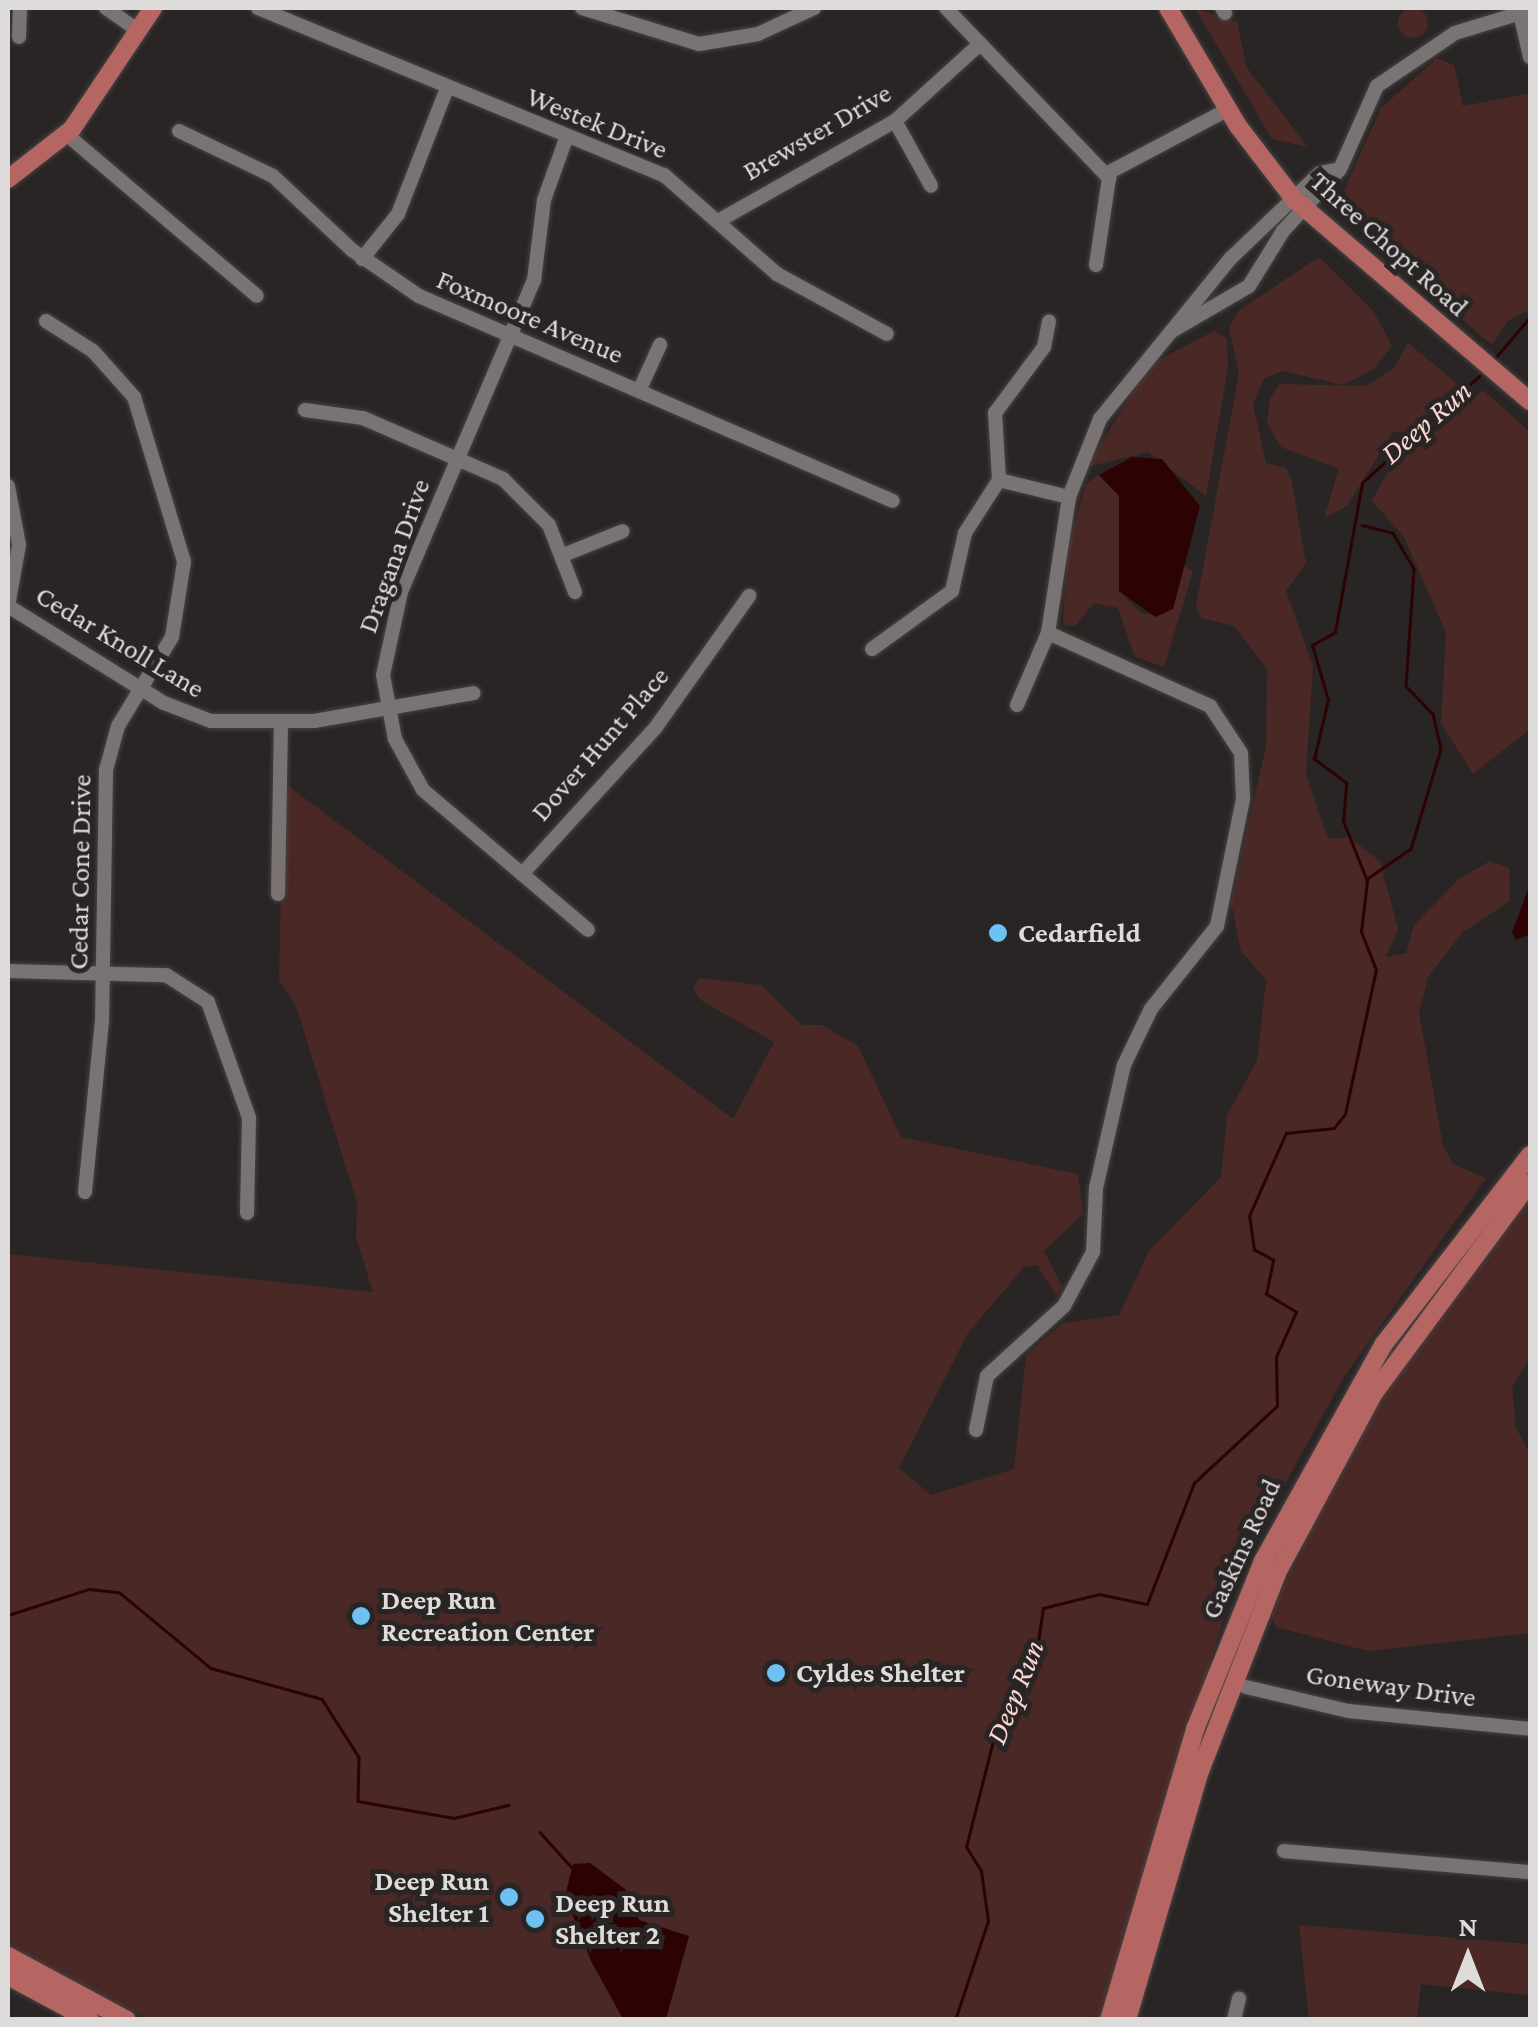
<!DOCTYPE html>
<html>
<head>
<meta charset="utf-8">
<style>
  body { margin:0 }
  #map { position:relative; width:1538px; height:2027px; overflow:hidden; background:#292525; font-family:"Crimson Pro",serif }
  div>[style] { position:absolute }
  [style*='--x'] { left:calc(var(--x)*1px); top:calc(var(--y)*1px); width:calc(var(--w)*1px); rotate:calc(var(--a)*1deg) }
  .green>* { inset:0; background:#492825 }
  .round { border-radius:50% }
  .water>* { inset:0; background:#2c0203 }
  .stream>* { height:2.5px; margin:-1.25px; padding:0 1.25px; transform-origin:1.25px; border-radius:1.25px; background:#2c0203 }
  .roads { filter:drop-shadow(0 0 2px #474343) drop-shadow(0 0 2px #474343) }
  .minor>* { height:14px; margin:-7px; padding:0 7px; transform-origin:7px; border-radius:7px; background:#797373 }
  .major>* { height:18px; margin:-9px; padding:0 9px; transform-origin:9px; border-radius:9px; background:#b56662 }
  .dots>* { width:28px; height:28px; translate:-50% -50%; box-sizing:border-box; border:5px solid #292525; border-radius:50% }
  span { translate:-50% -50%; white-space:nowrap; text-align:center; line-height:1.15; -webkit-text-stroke:10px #292525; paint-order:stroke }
  .street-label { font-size:28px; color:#dedbdb }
  .poi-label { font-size:28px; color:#dedbdb; font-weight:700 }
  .left { translate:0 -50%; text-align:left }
  .right { translate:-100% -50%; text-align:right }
  .water-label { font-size:30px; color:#fad6d2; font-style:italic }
  .frame { position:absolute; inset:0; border:10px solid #dedbdb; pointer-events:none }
  .north { position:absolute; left:1418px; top:1907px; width:100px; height:100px; -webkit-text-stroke:8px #292525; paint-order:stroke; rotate:0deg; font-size:28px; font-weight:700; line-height:40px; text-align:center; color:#dedbdb }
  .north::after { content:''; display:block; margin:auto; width:35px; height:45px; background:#dedbdb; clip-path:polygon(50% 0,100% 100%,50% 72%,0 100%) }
</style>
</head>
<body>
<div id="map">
  <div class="green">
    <i style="clip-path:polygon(1195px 8px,1237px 22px,1247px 68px,1308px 147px,1272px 139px)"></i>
    <i class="round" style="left:1398px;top:8px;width:30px;height:30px"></i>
    <i style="clip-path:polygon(1437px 58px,1454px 65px,1463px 106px,1530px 93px,1530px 319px,1527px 311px,1508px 321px,1492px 345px,1412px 277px,1391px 240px,1362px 227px,1344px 190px,1381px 108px)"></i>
    <i style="clip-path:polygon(1319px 257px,1374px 312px,1392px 346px,1373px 370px,1343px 385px,1283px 371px,1264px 378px,1253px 404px,1266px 463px,1286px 468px,1292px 482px,1306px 563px,1286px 591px,1313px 666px,1306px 774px,1328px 839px,1349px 837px,1380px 861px,1398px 929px,1386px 957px,1406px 953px,1414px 925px,1459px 879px,1490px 861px,1509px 868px,1510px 901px,1462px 933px,1428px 977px,1419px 1013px,1443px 1145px,1453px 1164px,1486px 1178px,1344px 1377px,1241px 1563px,1100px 2019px,147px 2019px,8px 1945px,8px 1254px,373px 1292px,356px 1238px,357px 1203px,296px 1006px,279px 980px,283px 782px,733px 1119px,774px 1042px,702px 1001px,693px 989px,699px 978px,761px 985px,802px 1025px,822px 1025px,858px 1046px,901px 1137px,1078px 1174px,1083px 1214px,1044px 1251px,1063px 1288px,1056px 1295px,1037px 1265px,1024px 1267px,968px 1333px,899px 1468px,931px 1495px,1014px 1469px,1026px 1355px,1063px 1323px,1119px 1315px,1149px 1251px,1221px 1177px,1227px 1115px,1257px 1061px,1266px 980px,1241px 951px,1231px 902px,1266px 746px,1267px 669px,1234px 626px,1201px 618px,1196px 606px,1239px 373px,1229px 328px,1239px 310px)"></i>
    <i style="clip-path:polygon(1214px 331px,1227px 339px,1228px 368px,1206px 496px,1148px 452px,1087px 467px,1149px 365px)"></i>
    <i style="clip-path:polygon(1408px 343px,1460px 386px,1410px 432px,1393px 432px,1347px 506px,1324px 518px,1339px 469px,1281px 447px,1267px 423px,1270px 398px,1280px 384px,1366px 386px,1394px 368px)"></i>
    <i style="clip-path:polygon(1483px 390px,1530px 432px,1530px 729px,1473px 774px,1441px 723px,1446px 633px,1404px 537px,1372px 501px,1388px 471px)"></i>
    <i style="clip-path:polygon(1099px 475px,1119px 496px,1119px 591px,1141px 613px,1163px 615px,1184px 566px,1193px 571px,1164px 667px,1135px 657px,1118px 608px,1094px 603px,1076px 625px,1063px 626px,1067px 549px,1086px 484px)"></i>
    <i style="clip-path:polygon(1530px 1192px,1530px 1357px,1512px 1387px,1516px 1428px,1530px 1453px,1530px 1633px,1368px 1651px,1276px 1627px,1271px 1615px,1285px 1583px,1367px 1417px)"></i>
    <i style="clip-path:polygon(1299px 1925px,1530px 1944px,1530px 1995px,1421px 1984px,1417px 2019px,1309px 2019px)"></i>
  </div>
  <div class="water">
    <i style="clip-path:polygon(1132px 457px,1162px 459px,1200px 506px,1173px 609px,1155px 617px,1119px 591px,1119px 496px,1099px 475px)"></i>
    <i style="clip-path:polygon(1530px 884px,1528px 935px,1516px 940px,1512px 933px)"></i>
    <i style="clip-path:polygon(590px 1863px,625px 1889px,639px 1920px,689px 1936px,666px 2019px,623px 2019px,591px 1961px,565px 1896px,573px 1864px)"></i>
  </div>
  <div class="stream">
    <i style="--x:1496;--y:357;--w:52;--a:-49.6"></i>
    <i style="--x:1362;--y:525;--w:32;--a:14"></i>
    <i style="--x:1393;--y:533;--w:42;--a:59.7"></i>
    <i style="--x:1414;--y:569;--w:117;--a:93.9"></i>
    <i style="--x:1406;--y:686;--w:39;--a:46"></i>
    <i style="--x:1433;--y:714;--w:36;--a:77"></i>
    <i style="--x:1441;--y:749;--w:104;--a:106.7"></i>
    <i style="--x:1411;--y:849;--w:51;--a:145.4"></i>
    <i style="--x:8;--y:1615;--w:85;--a:-17.8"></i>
    <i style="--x:89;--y:1589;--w:30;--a:6"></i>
    <i style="--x:119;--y:1592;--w:119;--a:39.6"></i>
    <i style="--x:211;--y:1668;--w:115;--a:15.6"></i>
    <i style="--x:322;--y:1699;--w:69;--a:57.5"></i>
    <i style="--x:359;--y:1757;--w:44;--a:91.3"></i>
    <i style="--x:358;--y:1801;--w:97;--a:10"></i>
    <i style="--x:454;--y:1818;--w:56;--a:-13.5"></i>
    <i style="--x:540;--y:1832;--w:52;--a:48.1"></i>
    <i style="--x:955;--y:2020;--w:104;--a:-71.6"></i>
    <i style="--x:988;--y:1921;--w:50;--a:-98"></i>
    <i style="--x:981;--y:1871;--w:28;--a:-122"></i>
    <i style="--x:966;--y:1847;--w:114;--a:-75.7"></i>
    <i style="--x:994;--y:1737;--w:98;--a:-64"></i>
    <i style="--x:1037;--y:1649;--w:41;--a:-81.7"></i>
    <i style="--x:1043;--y:1608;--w:58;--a:-14"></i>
    <i style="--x:1099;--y:1594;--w:49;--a:11.8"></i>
    <i style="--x:1147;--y:1604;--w:130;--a:-68.8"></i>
    <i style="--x:1194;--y:1483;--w:113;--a:-42.9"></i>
    <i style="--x:1277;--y:1406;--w:49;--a:-91.2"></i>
    <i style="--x:1276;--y:1357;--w:49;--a:-66"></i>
    <i style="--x:1296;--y:1312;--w:35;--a:-149"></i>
    <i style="--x:1266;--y:1294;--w:35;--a:-78"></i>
    <i style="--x:1273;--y:1260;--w:21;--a:-152"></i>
    <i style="--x:1254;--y:1250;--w:34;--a:-98"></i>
    <i style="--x:1249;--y:1216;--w:91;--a:-66"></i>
    <i style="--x:1286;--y:1133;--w:48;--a:-5.9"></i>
    <i style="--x:1334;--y:1128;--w:18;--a:-52"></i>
    <i style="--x:1345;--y:1114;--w:147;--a:-77.9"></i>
    <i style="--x:1376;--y:970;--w:41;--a:-111.5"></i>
    <i style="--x:1361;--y:932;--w:51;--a:-83.3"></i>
    <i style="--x:1367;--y:881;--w:65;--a:-111.8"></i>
    <i style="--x:1343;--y:821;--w:38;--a:-85"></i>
    <i style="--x:1346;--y:783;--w:40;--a:-143"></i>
    <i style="--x:1314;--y:759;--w:61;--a:-76.7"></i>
    <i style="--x:1328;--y:700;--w:57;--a:-106.2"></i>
    <i style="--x:1312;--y:645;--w:26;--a:-29"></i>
    <i style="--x:1335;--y:632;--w:151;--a:-79.7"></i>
    <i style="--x:1362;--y:483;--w:159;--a:-42.4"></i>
  </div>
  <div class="roads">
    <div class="minor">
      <i style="--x:106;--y:8;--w:39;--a:35"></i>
      <i style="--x:258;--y:8;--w:439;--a:22.4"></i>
      <i style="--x:664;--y:175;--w:150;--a:41.2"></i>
      <i style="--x:777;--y:274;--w:125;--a:28.6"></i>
      <i style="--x:582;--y:8;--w:122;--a:17.1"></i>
      <i style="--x:699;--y:44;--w:60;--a:-9.6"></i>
      <i style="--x:758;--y:34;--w:62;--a:-24.9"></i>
      <i style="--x:946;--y:8;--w:236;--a:46.2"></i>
      <i style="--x:1109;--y:178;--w:88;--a:98.5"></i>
      <i style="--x:1222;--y:8;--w:6;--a:59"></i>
      <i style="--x:1520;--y:13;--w:45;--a:77.2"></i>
      <i style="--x:19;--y:37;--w:29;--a:-88"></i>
      <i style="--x:895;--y:121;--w:74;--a:61"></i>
      <i style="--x:179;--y:131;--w:104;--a:25.6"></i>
      <i style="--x:273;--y:176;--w:108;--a:43.1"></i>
      <i style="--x:352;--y:250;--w:81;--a:34.5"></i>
      <i style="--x:419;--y:296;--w:516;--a:23.39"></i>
      <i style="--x:66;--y:134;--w:250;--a:40.3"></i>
      <i style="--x:567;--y:136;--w:68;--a:109.8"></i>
      <i style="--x:544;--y:200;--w:81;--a:97.1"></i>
      <i style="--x:534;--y:280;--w:339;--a:113.1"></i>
      <i style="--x:401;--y:592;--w:85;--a:102.2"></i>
      <i style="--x:383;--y:675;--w:65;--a:79.4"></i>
      <i style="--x:395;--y:739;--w:58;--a:61.2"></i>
      <i style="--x:423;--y:790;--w:216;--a:40.3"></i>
      <i style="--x:1106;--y:174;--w:137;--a:-27.9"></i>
      <i style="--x:720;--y:220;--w:201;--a:-29.5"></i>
      <i style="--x:895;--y:121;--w:115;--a:-42.2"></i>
      <i style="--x:362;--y:259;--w:58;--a:-51.3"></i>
      <i style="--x:398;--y:214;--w:132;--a:-68.7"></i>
      <i style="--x:46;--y:321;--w:56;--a:32.6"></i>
      <i style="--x:93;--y:351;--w:62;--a:48.3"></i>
      <i style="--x:134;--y:397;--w:172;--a:73.1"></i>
      <i style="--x:184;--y:562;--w:76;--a:99.1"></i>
      <i style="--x:172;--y:637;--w:104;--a:121.2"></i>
      <i style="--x:118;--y:726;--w:46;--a:105.3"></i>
      <i style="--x:106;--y:770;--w:251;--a:90.9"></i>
      <i style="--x:102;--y:1021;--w:172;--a:95.7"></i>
      <i style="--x:1172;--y:331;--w:89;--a:-30.3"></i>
      <i style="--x:1249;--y:286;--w:65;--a:-58.3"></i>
      <i style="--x:1283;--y:231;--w:84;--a:-47.4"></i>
      <i style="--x:1340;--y:169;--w:91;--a:-66"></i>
      <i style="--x:1377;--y:86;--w:94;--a:-34.2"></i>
      <i style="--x:1455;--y:33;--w:78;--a:-17"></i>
      <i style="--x:639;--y:391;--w:51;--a:-65.5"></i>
      <i style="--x:305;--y:410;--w:59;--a:7.9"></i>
      <i style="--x:363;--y:418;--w:153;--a:23.5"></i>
      <i style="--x:503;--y:479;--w:65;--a:45"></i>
      <i style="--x:549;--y:525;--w:72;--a:68.8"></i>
      <i style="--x:999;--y:480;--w:72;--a:13.7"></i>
      <i style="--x:8;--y:486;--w:60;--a:79.4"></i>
      <i style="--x:19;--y:545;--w:62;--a:100.2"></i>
      <i style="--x:566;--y:554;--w:61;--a:-22"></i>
      <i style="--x:8;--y:606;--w:184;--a:31.9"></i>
      <i style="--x:164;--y:703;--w:50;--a:21"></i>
      <i style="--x:211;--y:721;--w:103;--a:0"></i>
      <i style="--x:314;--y:721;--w:162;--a:-9.9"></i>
      <i style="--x:872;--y:649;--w:99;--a:-35.9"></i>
      <i style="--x:952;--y:591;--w:59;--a:-77.4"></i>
      <i style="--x:965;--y:533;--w:63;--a:-57.3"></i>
      <i style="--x:999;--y:480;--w:67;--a:-93.4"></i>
      <i style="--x:995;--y:413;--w:82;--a:-53.4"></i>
      <i style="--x:1044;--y:347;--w:26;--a:-79"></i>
      <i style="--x:1017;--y:705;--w:78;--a:-66.7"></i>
      <i style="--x:1048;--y:633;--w:138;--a:-81.2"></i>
      <i style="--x:1069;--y:497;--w:84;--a:-68.3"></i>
      <i style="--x:1100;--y:419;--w:208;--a:-50.9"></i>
      <i style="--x:1231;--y:258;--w:123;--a:-43.7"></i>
      <i style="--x:1320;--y:173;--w:20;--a:-11"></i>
      <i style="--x:522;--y:874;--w:199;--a:-47.6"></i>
      <i style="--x:656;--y:727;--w:161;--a:-54.6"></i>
      <i style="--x:278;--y:894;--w:172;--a:-89"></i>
      <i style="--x:8;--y:971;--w:158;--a:1.5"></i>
      <i style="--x:166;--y:975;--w:50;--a:32.7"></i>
      <i style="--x:208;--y:1002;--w:123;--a:70.5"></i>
      <i style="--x:249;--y:1118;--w:95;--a:91.2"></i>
      <i style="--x:976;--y:1430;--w:55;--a:-78.5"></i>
      <i style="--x:987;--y:1376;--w:104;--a:-42.3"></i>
      <i style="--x:1064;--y:1306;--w:61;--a:-61.8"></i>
      <i style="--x:1093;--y:1252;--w:64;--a:-87.3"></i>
      <i style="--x:1096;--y:1188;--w:126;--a:-77.2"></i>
      <i style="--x:1124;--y:1065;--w:62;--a:-64.3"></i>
      <i style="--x:1151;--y:1009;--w:106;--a:-51.5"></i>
      <i style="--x:1217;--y:926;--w:130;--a:-78.4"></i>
      <i style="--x:1243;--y:799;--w:46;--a:-92.5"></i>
      <i style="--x:1241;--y:753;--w:56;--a:-123.4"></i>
      <i style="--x:1210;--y:706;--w:178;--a:-155.7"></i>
      <i style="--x:1246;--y:1687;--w:105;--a:13.2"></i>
      <i style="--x:1348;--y:1711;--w:183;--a:5.6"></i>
      <i style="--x:1284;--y:1851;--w:247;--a:4.9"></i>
      <i style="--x:1234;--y:2020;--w:22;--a:-77"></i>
    </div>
    <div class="major">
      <i style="--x:1168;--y:8;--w:137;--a:59.3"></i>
      <i style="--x:1238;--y:126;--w:92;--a:52.5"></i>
      <i style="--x:1294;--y:199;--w:311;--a:40.6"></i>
      <i style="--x:8;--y:179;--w:81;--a:-38"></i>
      <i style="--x:72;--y:129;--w:146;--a:-56.2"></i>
      <i style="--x:8;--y:1956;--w:135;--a:28.3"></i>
      <i style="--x:8;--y:1976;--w:93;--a:28.2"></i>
      <i style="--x:1109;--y:2020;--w:306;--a:-73.5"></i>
      <i style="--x:1196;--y:1727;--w:179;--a:-68"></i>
      <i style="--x:1263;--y:1561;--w:248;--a:-60.9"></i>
      <i style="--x:1384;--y:1344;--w:239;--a:-52.3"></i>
      <i style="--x:1127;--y:2020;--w:259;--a:-73.7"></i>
      <i style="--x:1200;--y:1771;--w:212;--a:-68.7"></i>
      <i style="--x:1277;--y:1573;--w:204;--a:-61.7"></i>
      <i style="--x:1374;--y:1393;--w:262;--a:-53.5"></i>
    </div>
  </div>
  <div class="dots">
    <i style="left:998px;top:933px;background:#6dc2f3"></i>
    <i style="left:361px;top:1616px;background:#6dc2f3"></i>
    <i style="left:776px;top:1673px;background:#6dc2f3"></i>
    <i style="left:509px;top:1897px;background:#6dc2f3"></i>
    <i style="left:535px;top:1919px;background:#6dc2f3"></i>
  </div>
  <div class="street-label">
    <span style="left:597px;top:123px;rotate:22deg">Westek Drive</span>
    <span style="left:817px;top:132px;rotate:-30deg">Brewster Drive</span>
    <span style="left:1389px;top:244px;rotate:42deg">Three Chopt Road</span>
    <span style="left:530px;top:317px;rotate:23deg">Foxmoore Avenue</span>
    <span style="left:394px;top:556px;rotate:-70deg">Dragana Drive</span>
    <span style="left:120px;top:642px;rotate:31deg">Cedar Knoll Lane</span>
    <span style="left:600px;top:744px;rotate:-49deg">Dover Hunt Place</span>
    <span style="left:80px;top:872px;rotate:-89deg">Cedar Cone Drive</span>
    <span style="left:1241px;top:1549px;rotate:-65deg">Gaskins Road</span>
    <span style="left:1391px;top:1686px;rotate:8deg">Goneway Drive</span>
  </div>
  <div class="poi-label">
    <span class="left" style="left:1018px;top:933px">Cedarfield</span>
    <span class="left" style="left:381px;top:1616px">Deep Run<br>Recreation Center</span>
    <span class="left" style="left:796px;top:1673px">Cyldes Shelter</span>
    <span class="right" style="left:489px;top:1897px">Deep Run<br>Shelter 1</span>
    <span class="left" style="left:555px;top:1919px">Deep Run<br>Shelter 2</span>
  </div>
  <div class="water-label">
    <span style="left:1426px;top:422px;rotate:-41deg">Deep Run</span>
    <span style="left:1015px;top:1692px;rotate:-68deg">Deep Run</span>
  </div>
  <div class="frame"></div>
  <div class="north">N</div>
</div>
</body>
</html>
